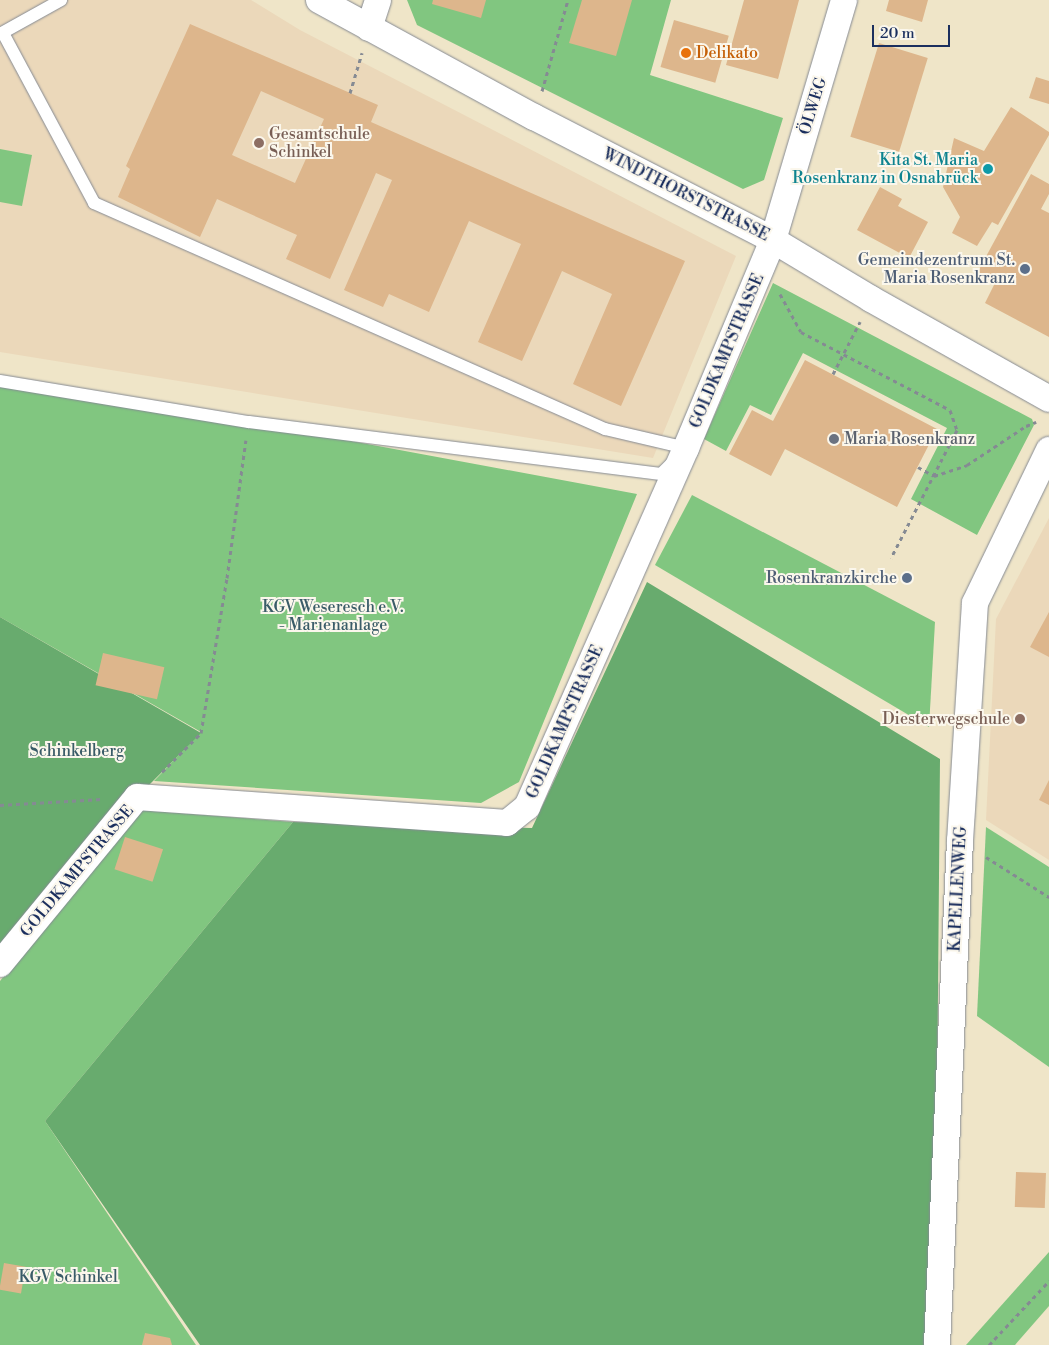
<!DOCTYPE html>
<html>
<head>
<meta charset="utf-8">
<style>
  body { margin:0 }
  #map { position:relative; width:1049px; height:1345px; overflow:hidden; background:#efe5c8; font-family:"Libre Bodoni",serif }
  div>[style] { position:absolute }
  [style*='--x'] { left:calc(var(--x)*1px); top:calc(var(--y)*1px); width:calc(var(--w)*1px); rotate:calc(var(--a)*1deg) }
  .built>* { inset:0; background:#ebd8ba }
  .green>* { inset:0; background:#81c680 }
  .forest>* { inset:0; background:#68ab6e }
  .building>* { inset:0; background:#ddb68c; transform-origin:0 0 }
  .path>* { height:3px; margin-top:-1.5px; transform-origin:0; background:repeating-linear-gradient(90deg,#858a93 0 4px,transparent 0 8px) }
  .roads { filter:drop-shadow(0 0 1px #858a93) drop-shadow(0 0 1px #858a93) }
  .service>* { height:12px; margin:-6px; padding:0 6px; transform-origin:6px; border-radius:6px; background:#fff }
  .minor>* { height:26px; margin:-13px; padding:0 13px; transform-origin:13px; border-radius:13px; background:#fff }
  .dots>* { width:14px; height:14px; translate:-50% -50%; box-sizing:border-box; border:2px solid #fbf7ec; border-radius:50% }
  span { translate:-50% -50%; white-space:nowrap; text-align:center; line-height:1.15; -webkit-text-stroke:4px #fbf7ec; paint-order:stroke }
  .food-label { font-size:16px; color:#c56008 }
  .left { translate:0 -50%; text-align:left }
  .street-label { font-size:16px; color:#1b2f5e }
  .education-label { font-size:16px; color:#785e54 }
  .right { translate:-100% -50%; text-align:right }
  .culture-label { font-size:16px; color:#0d838f }
  .service-label { font-size:16px; color:#4e5e75 }
  .worship-label { font-size:16px; color:#5b616d }
  .park-label { font-size:16px; color:#3a5c68 }
  .scale { position:absolute; left:872px; top:25px; width:78px; height:22px; box-sizing:border-box; border:2px solid #1b2f5e; border-top:0; padding-left:6px; font-size:15px; line-height:18px; white-space:nowrap; color:#1b2f5e; -webkit-text-stroke:4px #fbf7ec; paint-order:stroke }
</style>
</head>
<body>
<div id="map">
  <div class="built">
    <i style="clip-path:polygon(0 0,251px 0,300px 30px,736px 256px,653px 458px,0 352px)"></i>
    <i style="clip-path:polygon(1049px 518px,1049px 860px,986px 820px,996px 619px)"></i>
  </div>
  <div class="green">
    <i style="clip-path:polygon(407px 0,671px 0,650px 75px,783px 118px,764px 180px,743px 189px,417px 25px)"></i>
    <i style="clip-path:polygon(0 149px,32px 155px,22px 206px,0 202px)"></i>
    <i style="clip-path:polygon(773px 283px,1032px 419px,1034px 425px,977px 535px,911px 499px,947px 428px,803px 353px,771px 415px,750px 405px,726px 451px,704px 439px)"></i>
    <i style="clip-path:polygon(0 381px,249px 422px,637px 494px,519px 782px,481px 803px,154px 781px,201px 732px,0 617px)"></i>
    <i style="clip-path:polygon(692px 495px,935px 622px,929px 727px,655px 565px)"></i>
    <i style="clip-path:polygon(140px 810px,293px 822px,45px 1121px,196px 1345px,0 1345px,0 981px)"></i>
    <i style="clip-path:polygon(986px 827px,1049px 867px,1049px 1067px,977px 1016px)"></i>
    <i style="clip-path:polygon(1049px 1252px,1049px 1306px,1015px 1345px,966px 1345px)"></i>
  </div>
  <div class="forest">
    <i style="clip-path:polygon(647px 582px,940px 759px,935px 1345px,200px 1345px,45px 1121px,293px 822px,532px 828px)"></i>
    <i style="clip-path:polygon(0 617px,201px 733px,137px 797px,0 960px)"></i>
  </div>
  <div class="building">
    <i style="clip-path:polygon(433px 0,486px 0,481px 18px,432px 4px)"></i>
    <i style="clip-path:polygon(582px 0,632px 0,616px 56px,569px 43px)"></i>
    <i style="clip-path:polygon(744px 0,799px 0,778px 79px,726px 65px)"></i>
    <i style="clip-path:polygon(889px 0,928px 0,922px 22px,886px 11px)"></i>
    <i style="left:674px;top:20px;width:57px;height:49px;rotate:16deg"></i>
    <i style="clip-path:polygon(evenodd,190px 24px,378px 105px,371px 122px,685px 261px,621px 406px,573px 384px,612px 294px,562px 271px,522px 361px,478px 342px,521px 244px,469px 221px,429px 312px,389px 294px,383px 307px,344px 290px,392px 180px,376px 173px,330px 279px,286px 259px,297px 235px,217px 199px,200px 237px,118px 197px,130px 169px,126px 166px,190px 24px,261px 91px,324px 119px,295px 183px,232px 155px,261px 91px)"></i>
    <i style="left:879px;top:43px;width:51px;height:98px;rotate:17deg"></i>
    <i style="clip-path:polygon(1036px 77px,1049px 81px,1049px 104px,1029px 98px)"></i>
    <i style="clip-path:polygon(1011px 107px,1049px 132px,1049px 135px,998px 225px,992px 222px,977px 246px,952px 233px,960px 217px,943px 187px,954px 138px,984px 151px)"></i>
    <i style="clip-path:polygon(1031px 174px,1049px 184px,1049px 194px,1041px 209px,1049px 213px,1049px 337px,985px 303px,995px 283px,977px 273px)"></i>
    <i style="clip-path:polygon(880px 187px,902px 199px,898px 206px,928px 222px,909px 258px,857px 230px)"></i>
    <i style="clip-path:polygon(805px 360px,937px 429px,897px 507px,785px 449px,771px 476px,729px 454px,752px 410px,773px 421px)"></i>
    <i style="clip-path:polygon(1049px 612px,1049px 657px,1030px 647px)"></i>
    <i style="left:103px;top:653px;width:63px;height:33px;rotate:13deg"></i>
    <i style="clip-path:polygon(1049px 780px,1049px 805px,1039px 800px)"></i>
    <i style="left:125px;top:837px;width:40px;height:34px;rotate:18deg"></i>
    <i style="left:1016px;top:1172px;width:30px;height:35px;rotate:2deg"></i>
    <i style="left:4px;top:1263px;width:22px;height:27px;rotate:10deg"></i>
    <i style="clip-path:polygon(145px 1333px,170px 1338px,172px 1345px,142px 1345px)"></i>
  </div>
  <div class="path">
    <i style="--x:542;--y:91;--w:95;--a:-74.1"></i>
    <i style="--x:350;--y:93;--w:42;--a:-73.3"></i>
    <i style="--x:780;--y:294;--w:43;--a:61.1"></i>
    <i style="--x:801;--y:332;--w:168;--a:27.6"></i>
    <i style="--x:950;--y:410;--w:21;--a:71"></i>
    <i style="--x:957;--y:430;--w:144;--a:117.3"></i>
    <i style="--x:833;--y:374;--w:59;--a:-62.6"></i>
    <i style="--x:918;--y:467;--w:18;--a:29"></i>
    <i style="--x:934;--y:476;--w:35;--a:-18"></i>
    <i style="--x:967;--y:465;--w:71;--a:-33.5"></i>
    <i style="--x:1026;--y:426;--w:11;--a:-22"></i>
    <i style="--x:162;--y:772;--w:55;--a:-45"></i>
    <i style="--x:201;--y:733;--w:157;--a:-80.5"></i>
    <i style="--x:227;--y:578;--w:139;--a:-82.2"></i>
    <i style="--x:0;--y:805;--w:102;--a:-3.4"></i>
    <i style="--x:986;--y:857;--w:75;--a:32.4"></i>
    <i style="--x:989;--y:1345;--w:88;--a:-46.8"></i>
  </div>
  <div class="roads">
    <div class="service">
      <i style="--x:3;--y:33;--w:193;--a:61.8"></i>
      <i style="--x:94;--y:203;--w:559;--a:23.86"></i>
      <i style="--x:605;--y:429;--w:83;--a:13.2"></i>
      <i style="--x:0;--y:34;--w:70;--a:-29.1"></i>
      <i style="--x:0;--y:381;--w:252;--a:9.4"></i>
      <i style="--x:249;--y:422;--w:415;--a:7.2"></i>
      <i style="--x:661;--y:474;--w:16;--a:-45"></i>
    </div>
    <div class="minor">
      <i style="--x:319;--y:0;--w:245;--a:28.6"></i>
      <i style="--x:534;--y:117;--w:269;--a:27.2"></i>
      <i style="--x:773;--y:240;--w:114;--a:31"></i>
      <i style="--x:871;--y:299;--w:204;--a:29.3"></i>
      <i style="--x:369;--y:28;--w:29;--a:-72"></i>
      <i style="--x:0;--y:964;--w:216;--a:-50.6"></i>
      <i style="--x:137;--y:797;--w:371;--a:4"></i>
      <i style="--x:507;--y:823;--w:26;--a:-39"></i>
      <i style="--x:527;--y:807;--w:393;--a:-66.1"></i>
      <i style="--x:686;--y:448;--w:225;--a:-67.3"></i>
      <i style="--x:773;--y:240;--w:250;--a:-73.5"></i>
      <i style="--x:937;--y:1345;--w:505;--a:-87.39"></i>
      <i style="--x:960;--y:841;--w:238;--a:-86.4"></i>
      <i style="--x:975;--y:603;--w:170;--a:-64.2"></i>
    </div>
  </div>
  <div class="dots">
    <i style="left:686px;top:53px;background:#e8710a"></i>
    <i style="left:259px;top:143px;background:#8d6e63"></i>
    <i style="left:988px;top:169px;background:#0f9aa8"></i>
    <i style="left:1025px;top:269px;background:#5c6f8a"></i>
    <i style="left:834px;top:439px;background:#6b7280"></i>
    <i style="left:907px;top:578px;background:#5c6f8a"></i>
    <i style="left:1020px;top:719px;background:#8d6e63"></i>
  </div>
  <div class="food-label">
    <span class="left" style="left:696px;top:53px">Delikato</span>
  </div>
  <div class="street-label">
    <span style="left:813px;top:106px;rotate:-73deg">ÖLWEG</span>
    <span style="left:686px;top:195px;rotate:27deg">WINDTHORSTSTRASSE</span>
    <span style="left:727px;top:351px;rotate:-67deg">GOLDKAMPSTRASSE</span>
    <span style="left:565px;top:722px;rotate:-66deg">GOLDKAMPSTRASSE</span>
    <span style="left:77px;top:871px;rotate:-50deg">GOLDKAMPSTRASSE</span>
    <span style="left:958px;top:889px;rotate:-87deg">KAPELLENWEG</span>
  </div>
  <div class="education-label">
    <span class="left" style="left:269px;top:143px">Gesamtschule<br>Schinkel</span>
    <span class="right" style="left:1010px;top:719px">Diesterwegschule</span>
  </div>
  <div class="culture-label">
    <span class="right" style="left:978px;top:169px">Kita St. Maria<br>Rosenkranz in Osnabrück</span>
  </div>
  <div class="service-label">
    <span class="right" style="left:1015px;top:269px">Gemeindezentrum St.<br>Maria Rosenkranz</span>
    <span class="right" style="left:897px;top:578px">Rosenkranzkirche</span>
  </div>
  <div class="worship-label">
    <span class="left" style="left:844px;top:439px">Maria Rosenkranz</span>
  </div>
  <div class="park-label">
    <span style="left:333px;top:616px">KGV Weseresch e.V.<br>- Marienanlage</span>
    <span style="left:77px;top:751px">Schinkelberg</span>
    <span style="left:68px;top:1277px">KGV Schinkel</span>
  </div>
  <div class="scale">20 m</div>
</div>
</body>
</html>
